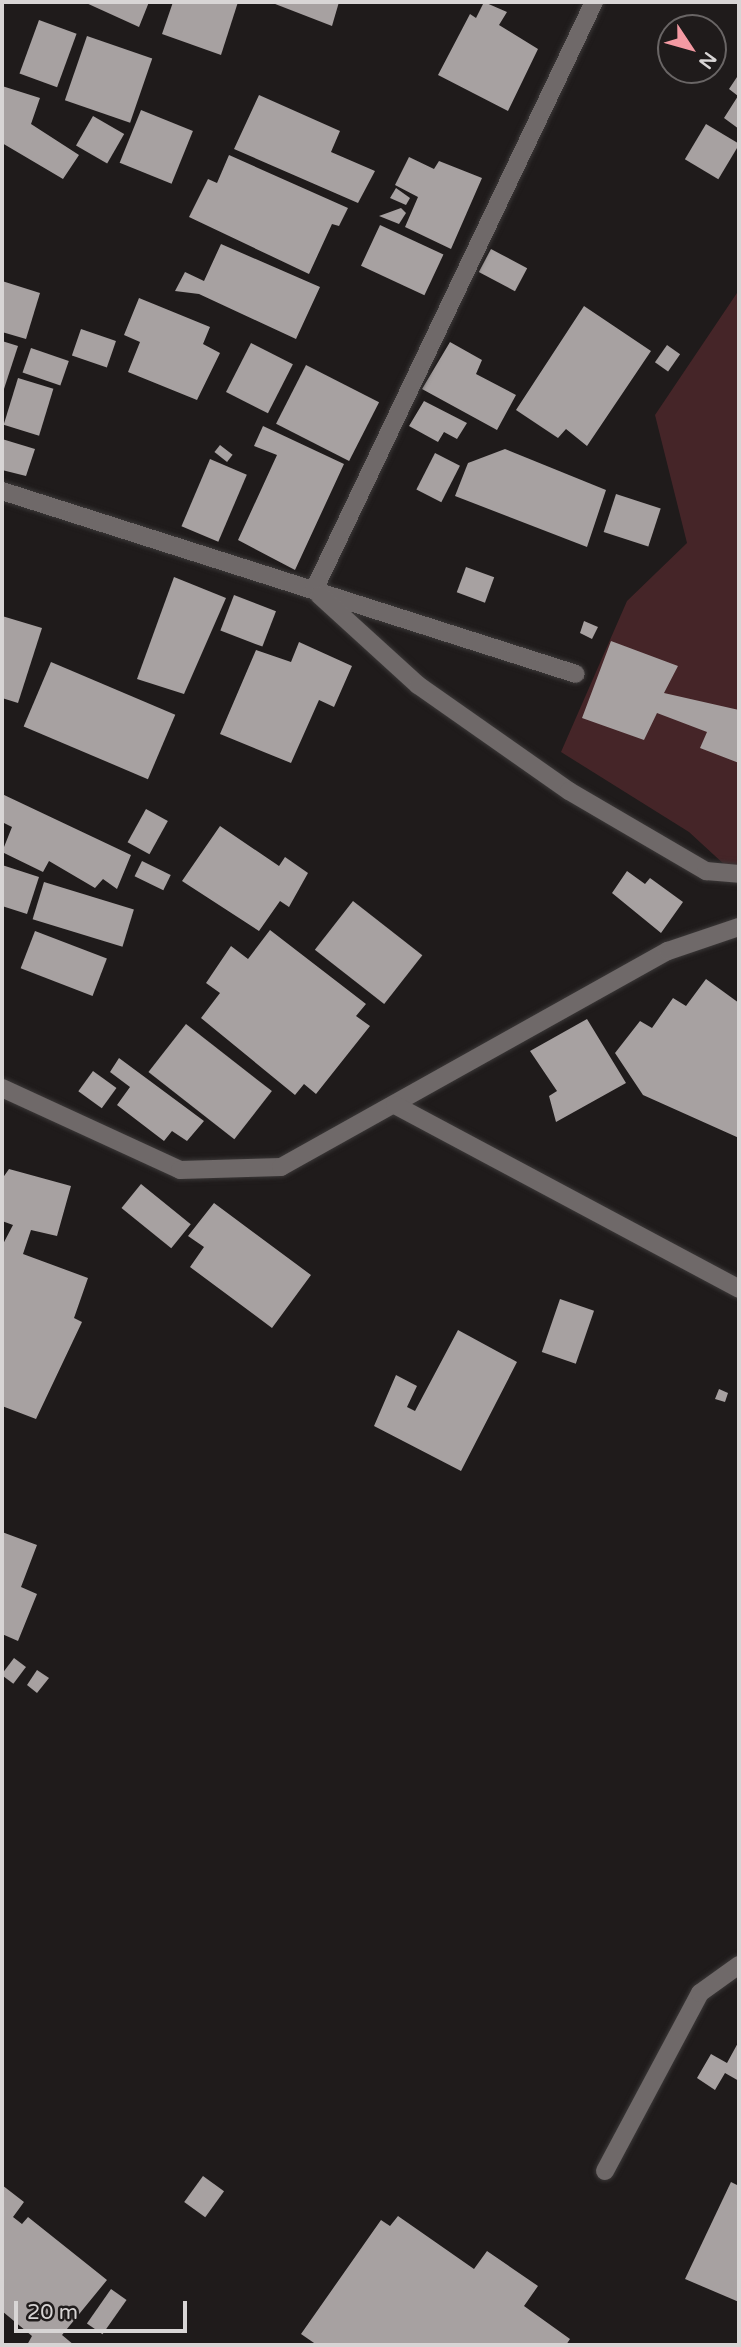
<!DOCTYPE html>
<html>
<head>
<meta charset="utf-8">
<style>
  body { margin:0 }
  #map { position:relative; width:741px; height:2347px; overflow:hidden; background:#1f1b1b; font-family:"Varela Round",sans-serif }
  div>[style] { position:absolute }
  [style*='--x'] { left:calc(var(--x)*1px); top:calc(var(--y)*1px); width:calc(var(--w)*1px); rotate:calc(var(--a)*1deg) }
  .green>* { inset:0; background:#452528 }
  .building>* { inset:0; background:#a7a1a1; transform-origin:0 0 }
  .roads { filter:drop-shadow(0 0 2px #3b3838) drop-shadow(0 0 2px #3b3838) }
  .minor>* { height:18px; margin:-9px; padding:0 9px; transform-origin:9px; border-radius:9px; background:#6f6969 }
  span { translate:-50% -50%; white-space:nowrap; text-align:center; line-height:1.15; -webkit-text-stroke:7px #1f1b1b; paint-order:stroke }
  .frame { position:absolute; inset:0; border:4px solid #d8d5d5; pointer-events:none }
  .north { position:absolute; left:657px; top:14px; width:70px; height:70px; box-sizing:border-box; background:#1f1b1b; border:2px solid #696565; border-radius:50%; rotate:126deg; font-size:19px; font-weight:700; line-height:28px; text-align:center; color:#d8d5d5 }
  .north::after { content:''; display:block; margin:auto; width:24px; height:32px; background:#f49aa3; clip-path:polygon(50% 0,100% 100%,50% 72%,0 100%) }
  .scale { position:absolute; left:14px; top:2301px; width:173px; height:32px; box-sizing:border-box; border:4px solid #d8d5d5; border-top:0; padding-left:9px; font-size:21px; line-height:24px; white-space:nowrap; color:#d8d5d5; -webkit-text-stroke:5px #1f1b1b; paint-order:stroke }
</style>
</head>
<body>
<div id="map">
  <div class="green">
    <i style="clip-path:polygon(739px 290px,739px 878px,689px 832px,561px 752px,627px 601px,687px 543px,655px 415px)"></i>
  </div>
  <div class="building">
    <i style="clip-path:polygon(84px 2px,149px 2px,139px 27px)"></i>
    <i style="clip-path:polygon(173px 2px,238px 2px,221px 55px,162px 34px)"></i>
    <i style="clip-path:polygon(270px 2px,339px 2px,332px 26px)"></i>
    <i style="clip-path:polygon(484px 2px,507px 12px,499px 25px,538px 49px,508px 111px,438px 75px,470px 14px,476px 18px)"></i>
    <i style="left:39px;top:20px;width:40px;height:57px;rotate:20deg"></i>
    <i style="left:87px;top:36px;width:69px;height:68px;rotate:19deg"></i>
    <i style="clip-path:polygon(739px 74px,739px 129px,724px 118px,738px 96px,729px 89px)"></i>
    <i style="clip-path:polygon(2px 86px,40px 98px,31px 124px,79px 155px,63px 179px,2px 143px)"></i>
    <i style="clip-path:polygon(259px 95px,340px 131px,331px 152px,375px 171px,358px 203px,234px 149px)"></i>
    <i style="left:141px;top:110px;width:56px;height:57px;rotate:22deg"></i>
    <i style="left:93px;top:116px;width:36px;height:34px;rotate:30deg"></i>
    <i style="left:706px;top:124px;width:39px;height:41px;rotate:31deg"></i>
    <i style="clip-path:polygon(229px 155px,348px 208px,339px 226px,332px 224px,309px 274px,189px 217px,208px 179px,217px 183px)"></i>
    <i style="clip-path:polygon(409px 157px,434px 169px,439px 161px,482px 178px,451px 249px,405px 227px,418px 197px,395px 185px)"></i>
    <i style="clip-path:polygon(396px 188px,410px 198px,406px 205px,390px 198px)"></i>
    <i style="clip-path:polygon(401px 208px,406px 213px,399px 224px,379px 216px)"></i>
    <i style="left:380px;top:225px;width:70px;height:45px;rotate:25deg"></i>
    <i style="clip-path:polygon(221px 244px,320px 287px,296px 339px,199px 294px,175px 291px,185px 272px,204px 281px)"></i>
    <i style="left:491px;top:249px;width:41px;height:26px;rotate:28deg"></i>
    <i style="clip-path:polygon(2px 281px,40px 293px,26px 339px,2px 332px)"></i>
    <i style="clip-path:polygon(139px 298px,210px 327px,203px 344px,220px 353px,197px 400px,128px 372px,140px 342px,124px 335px)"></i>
    <i style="clip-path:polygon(584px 306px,651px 351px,587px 446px,566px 429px,558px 438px,516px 410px)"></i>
    <i style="left:81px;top:329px;width:37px;height:28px;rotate:19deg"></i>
    <i style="clip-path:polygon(2px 341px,18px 346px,2px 395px)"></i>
    <i style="clip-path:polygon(450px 342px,482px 360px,476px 374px,516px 395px,497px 430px,422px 389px)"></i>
    <i style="left:251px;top:343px;width:47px;height:55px;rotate:27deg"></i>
    <i style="left:667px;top:345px;width:16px;height:21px;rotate:35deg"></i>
    <i style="left:31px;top:348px;width:40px;height:26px;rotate:19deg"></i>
    <i style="left:306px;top:365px;width:82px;height:66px;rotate:27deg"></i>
    <i style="left:18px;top:378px;width:37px;height:49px;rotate:17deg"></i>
    <i style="clip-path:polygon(424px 401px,467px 423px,457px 439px,444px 432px,438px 442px,409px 426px)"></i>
    <i style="clip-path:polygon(263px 426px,344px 464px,295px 570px,238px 540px,277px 455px,254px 446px)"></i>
    <i style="clip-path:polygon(2px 439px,35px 449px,26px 476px,2px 470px)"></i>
    <i style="left:220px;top:445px;width:16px;height:9px;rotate:38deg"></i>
    <i style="clip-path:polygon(505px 449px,606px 490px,587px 547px,455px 496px,468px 463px)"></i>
    <i style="left:435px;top:453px;width:28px;height:41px;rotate:27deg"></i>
    <i style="left:210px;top:459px;width:40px;height:73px;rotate:23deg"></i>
    <i style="left:616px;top:494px;width:47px;height:40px;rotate:18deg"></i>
    <i style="left:466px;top:567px;width:30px;height:27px;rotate:20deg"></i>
    <i style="clip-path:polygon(174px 577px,226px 598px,184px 694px,137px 679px)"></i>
    <i style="left:234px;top:595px;width:45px;height:38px;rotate:21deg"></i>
    <i style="clip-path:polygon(2px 616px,42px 628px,18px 703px,2px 698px)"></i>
    <i style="clip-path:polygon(584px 621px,598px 627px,592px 639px,580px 633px)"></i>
    <i style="clip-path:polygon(611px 641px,678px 666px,664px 693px,739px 710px,739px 763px,700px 748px,707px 732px,657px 713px,644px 740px,582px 718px)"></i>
    <i style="clip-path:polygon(299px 642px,352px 666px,334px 707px,319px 700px,291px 763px,220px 734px,256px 650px,291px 662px)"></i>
    <i style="left:51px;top:662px;width:135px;height:70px;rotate:23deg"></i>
    <i style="clip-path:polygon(2px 794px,131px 855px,117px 889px,103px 879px,95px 888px,49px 861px,43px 872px,2px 852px,12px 827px,2px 822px)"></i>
    <i style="left:146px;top:809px;width:25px;height:38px;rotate:29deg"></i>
    <i style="clip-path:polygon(220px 826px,279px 866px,285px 857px,308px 873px,289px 907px,280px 901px,259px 931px,182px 881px)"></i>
    <i style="left:142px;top:861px;width:32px;height:17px;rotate:26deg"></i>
    <i style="clip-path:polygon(2px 865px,39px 877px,27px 914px,2px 906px)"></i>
    <i style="clip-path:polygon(627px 871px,645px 884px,650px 878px,683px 902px,661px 933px,612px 893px)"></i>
    <i style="left:44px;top:882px;width:94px;height:39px;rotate:17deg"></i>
    <i style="left:353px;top:901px;width:88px;height:62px;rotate:38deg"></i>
    <i style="clip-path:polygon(270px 930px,366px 1004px,356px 1016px,370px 1026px,316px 1094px,304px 1084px,295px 1095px,201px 1018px,220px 993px,206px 983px,231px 946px,248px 959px)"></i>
    <i style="left:35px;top:931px;width:77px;height:40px;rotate:21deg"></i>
    <i style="clip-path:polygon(706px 979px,739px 1003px,739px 1138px,643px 1095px,615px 1053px,640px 1021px,652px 1028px,673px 998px,686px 1006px)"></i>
    <i style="clip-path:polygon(587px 1019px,626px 1083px,556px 1122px,549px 1096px,557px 1091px,530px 1051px)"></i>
    <i style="left:186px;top:1024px;width:109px;height:61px;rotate:38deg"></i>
    <i style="clip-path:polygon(119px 1058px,204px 1121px,187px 1141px,172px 1131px,164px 1141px,117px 1105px,130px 1087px,110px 1072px)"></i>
    <i style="left:93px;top:1071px;width:29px;height:25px;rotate:36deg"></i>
    <i style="clip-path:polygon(9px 1169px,71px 1186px,57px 1236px,31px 1230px,23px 1254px,88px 1278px,74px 1318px,82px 1322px,36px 1419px,2px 1406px,2px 1246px,13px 1225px,2px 1221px,2px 1179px)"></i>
    <i style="left:141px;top:1184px;width:64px;height:31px;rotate:39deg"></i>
    <i style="clip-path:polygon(214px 1203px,311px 1275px,272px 1328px,190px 1267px,204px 1247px,188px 1236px)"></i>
    <i style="left:560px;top:1299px;width:36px;height:56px;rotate:19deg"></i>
    <i style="clip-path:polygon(458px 1330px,517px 1362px,461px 1471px,374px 1426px,396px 1375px,417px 1386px,407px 1407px,415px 1411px)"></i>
    <i style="clip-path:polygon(719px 1389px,728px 1393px,725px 1402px,715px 1399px)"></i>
    <i style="clip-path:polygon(2px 1532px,37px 1545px,21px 1587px,37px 1594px,18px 1641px,2px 1634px)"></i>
    <i style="left:14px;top:1658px;width:15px;height:21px;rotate:37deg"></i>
    <i style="clip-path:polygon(37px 1670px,49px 1678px,37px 1693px,27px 1685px)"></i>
    <i style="clip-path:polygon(739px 2041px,739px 2081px,725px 2073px,715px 2090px,697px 2078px,711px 2054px,727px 2063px)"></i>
    <i style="left:203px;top:2176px;width:26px;height:32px;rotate:36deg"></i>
    <i style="clip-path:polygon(731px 2182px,739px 2186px,739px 2302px,685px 2279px)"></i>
    <i style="clip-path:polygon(2px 2185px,24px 2202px,13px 2217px,22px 2224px,28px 2217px,107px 2280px,62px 2335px,74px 2345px,27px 2345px,32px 2336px,2px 2311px)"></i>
    <i style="clip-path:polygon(398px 2216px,474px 2269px,487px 2251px,538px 2286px,524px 2306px,570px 2339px,566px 2345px,317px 2345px,301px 2334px,381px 2220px,390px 2226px)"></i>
    <i style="left:111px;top:2289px;width:19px;height:42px;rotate:35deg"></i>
  </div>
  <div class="roads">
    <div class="minor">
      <i style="--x:2;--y:491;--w:602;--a:17.68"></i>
      <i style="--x:314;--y:590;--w:651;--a:-64.54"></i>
      <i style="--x:319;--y:595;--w:134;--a:42.3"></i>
      <i style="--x:418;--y:685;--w:184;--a:35.1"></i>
      <i style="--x:569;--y:791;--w:159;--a:30.3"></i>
      <i style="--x:706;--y:871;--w:33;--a:5"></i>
      <i style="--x:2;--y:1088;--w:196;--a:24.7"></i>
      <i style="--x:180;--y:1170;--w:101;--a:-1.7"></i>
      <i style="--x:281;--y:1167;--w:443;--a:-29.2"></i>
      <i style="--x:668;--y:951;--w:75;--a:-18.7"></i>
      <i style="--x:395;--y:1105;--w:390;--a:28.1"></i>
      <i style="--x:605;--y:2171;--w:202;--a:-61.9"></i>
      <i style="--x:700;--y:1993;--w:48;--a:-35.7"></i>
    </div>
  </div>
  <div class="frame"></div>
  <div class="north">N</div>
  <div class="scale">20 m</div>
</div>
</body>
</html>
